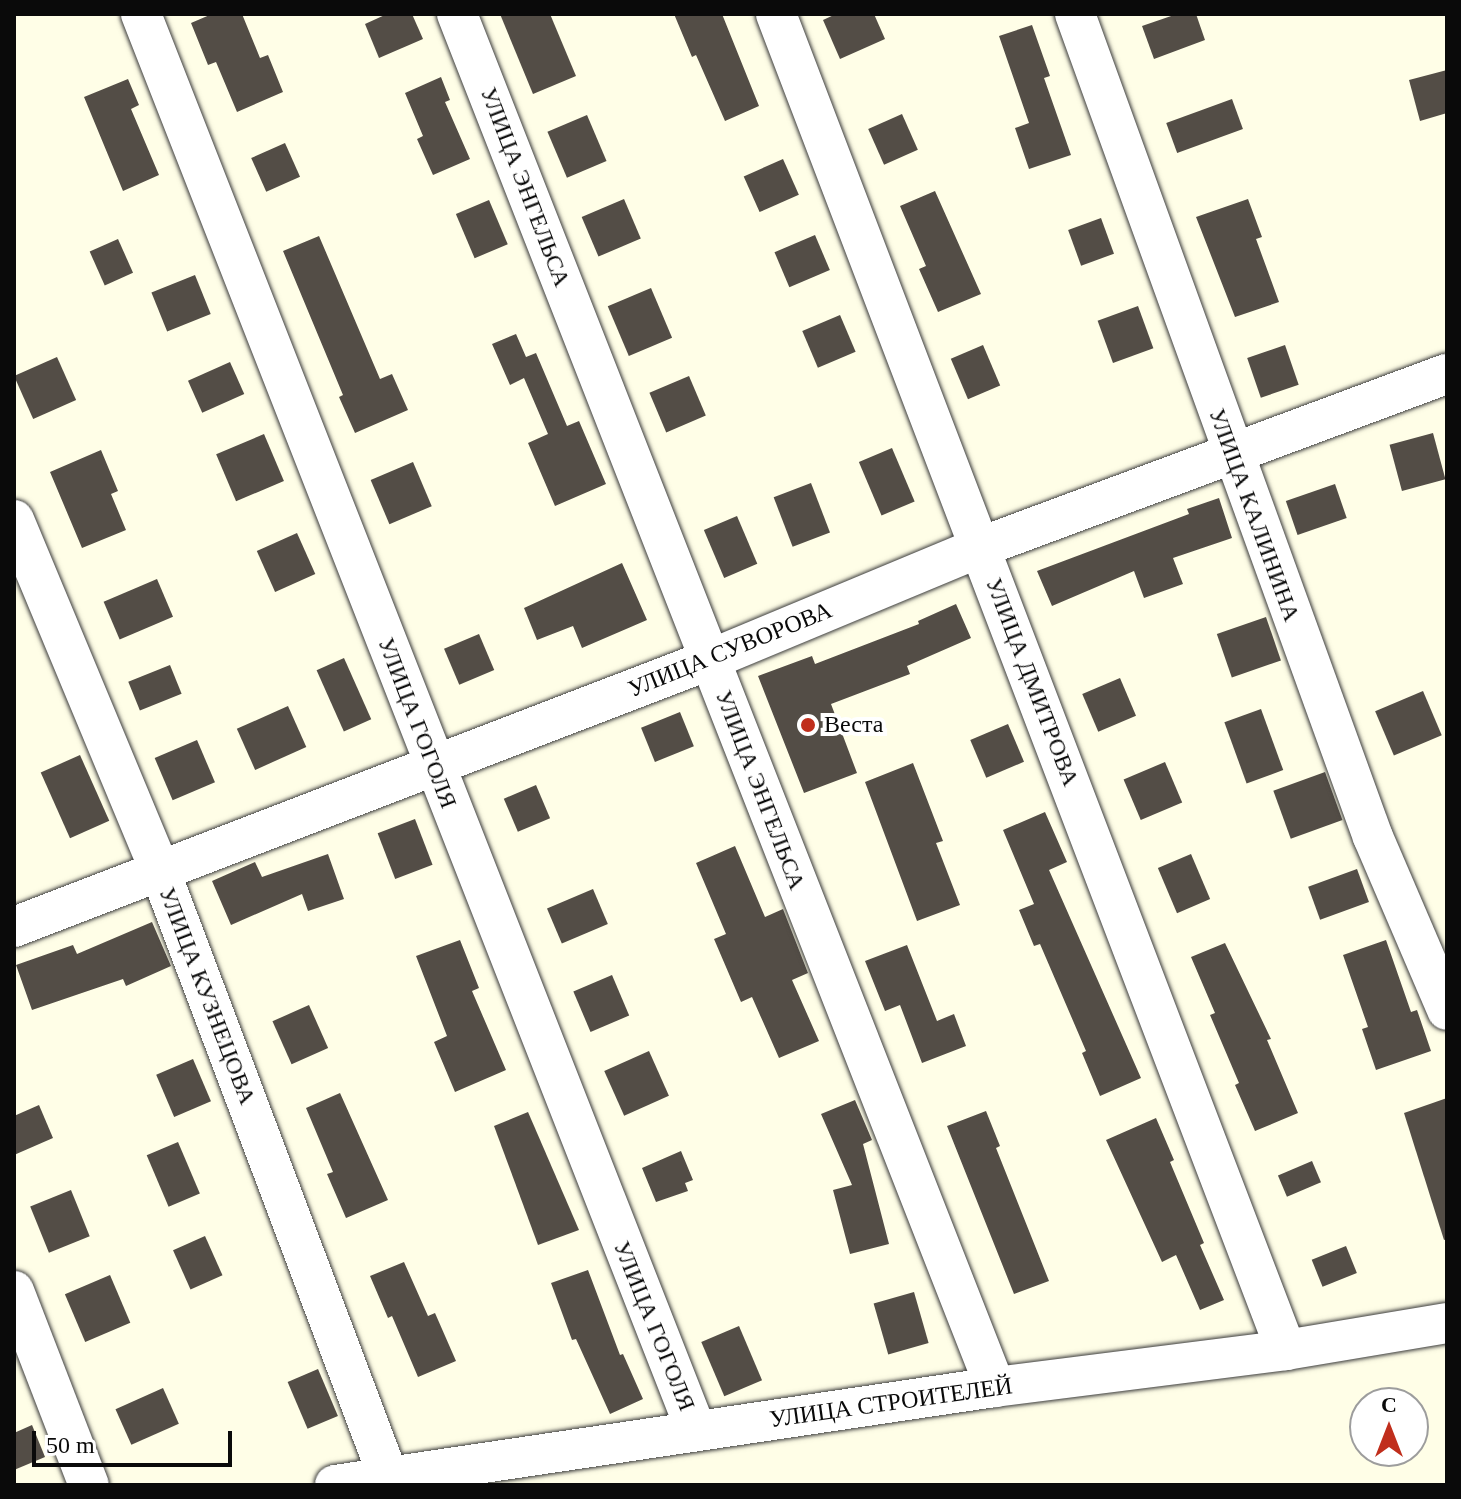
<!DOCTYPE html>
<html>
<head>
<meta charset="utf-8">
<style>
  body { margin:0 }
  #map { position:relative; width:1461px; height:1499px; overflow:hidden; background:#fffee7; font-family:"Times New Roman",serif }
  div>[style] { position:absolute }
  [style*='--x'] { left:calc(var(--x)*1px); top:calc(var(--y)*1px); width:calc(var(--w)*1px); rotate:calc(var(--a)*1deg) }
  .building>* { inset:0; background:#534d46; transform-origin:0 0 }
  .roads { filter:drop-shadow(0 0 2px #3d3d3d) drop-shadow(0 0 2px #3d3d3d) }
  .minor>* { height:40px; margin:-20px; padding:0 20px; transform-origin:20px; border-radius:20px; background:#fff }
  .dots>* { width:22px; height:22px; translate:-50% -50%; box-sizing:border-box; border:4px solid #fff; border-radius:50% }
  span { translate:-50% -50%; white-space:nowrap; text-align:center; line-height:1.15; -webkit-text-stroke:8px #fff; paint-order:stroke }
  .street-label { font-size:24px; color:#0a0a0a }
  .poi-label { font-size:24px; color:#0a0a0a }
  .left { translate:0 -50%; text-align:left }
  .frame { position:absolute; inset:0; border:16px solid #0a0a0a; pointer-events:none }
  .north { position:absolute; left:1349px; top:1387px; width:80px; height:80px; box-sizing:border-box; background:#fff; border:2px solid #9d9d9d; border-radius:50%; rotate:0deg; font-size:22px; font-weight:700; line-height:32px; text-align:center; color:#0a0a0a }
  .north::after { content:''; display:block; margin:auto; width:28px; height:36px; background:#c02e1c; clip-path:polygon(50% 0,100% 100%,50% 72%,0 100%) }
  .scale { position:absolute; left:32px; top:1431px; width:200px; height:36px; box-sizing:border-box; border:4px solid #0a0a0a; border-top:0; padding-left:10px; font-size:24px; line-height:28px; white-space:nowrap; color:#0a0a0a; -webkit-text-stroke:6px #fff; paint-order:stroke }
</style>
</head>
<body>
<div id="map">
  <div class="building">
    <i style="clip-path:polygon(212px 14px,242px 14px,260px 58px,268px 55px,283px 92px,237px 112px,216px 62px,208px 65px,191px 23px)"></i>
    <i style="clip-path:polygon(387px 14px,412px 14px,423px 39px,379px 58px,365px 24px)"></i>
    <i style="clip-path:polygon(500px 14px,550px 14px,576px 76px,533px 94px)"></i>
    <i style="clip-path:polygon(674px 14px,722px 14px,759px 106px,725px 121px,696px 55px,692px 57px)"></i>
    <i style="clip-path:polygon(836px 14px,874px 14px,885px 39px,840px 59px,823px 20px)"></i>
    <i style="clip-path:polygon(1177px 14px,1196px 14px,1205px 40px,1154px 59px,1142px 26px)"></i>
    <i style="clip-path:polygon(1032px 25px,1050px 76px,1044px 78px,1071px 155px,1029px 169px,1015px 128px,1029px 123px,999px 36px)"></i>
    <i style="clip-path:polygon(1447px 70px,1447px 113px,1420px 121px,1409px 80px)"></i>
    <i style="clip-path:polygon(441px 77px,450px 100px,445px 102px,470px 159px,433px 175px,417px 139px,423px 136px,405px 93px)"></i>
    <i style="clip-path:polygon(128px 79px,139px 105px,131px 109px,159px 175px,123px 191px,84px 97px)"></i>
    <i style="left:1232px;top:99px;width:32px;height:70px;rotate:70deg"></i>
    <i style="left:902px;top:114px;width:39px;height:37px;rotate:66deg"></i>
    <i style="left:587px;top:115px;width:50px;height:43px;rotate:67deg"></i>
    <i style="left:285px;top:143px;width:37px;height:37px;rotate:66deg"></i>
    <i style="left:783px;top:159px;width:39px;height:43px;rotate:66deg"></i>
    <i style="clip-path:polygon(935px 191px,981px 294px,938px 312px,919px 269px,926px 266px,900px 206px)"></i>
    <i style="left:624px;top:199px;width:43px;height:46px;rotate:67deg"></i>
    <i style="clip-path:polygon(1248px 199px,1262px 237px,1256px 239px,1279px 302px,1235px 317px,1196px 217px)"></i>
    <i style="left:489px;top:200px;width:48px;height:36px;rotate:67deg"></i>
    <i style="left:1101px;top:218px;width:38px;height:35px;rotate:70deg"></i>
    <i style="left:815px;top:235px;width:38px;height:44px;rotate:67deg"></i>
    <i style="clip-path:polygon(319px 236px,380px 379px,392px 374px,408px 410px,355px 433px,339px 397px,343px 395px,283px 251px)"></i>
    <i style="left:118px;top:239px;width:37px;height:31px;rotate:66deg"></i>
    <i style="left:195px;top:275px;width:42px;height:47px;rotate:68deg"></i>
    <i style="left:651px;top:288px;width:54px;height:47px;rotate:67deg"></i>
    <i style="left:1138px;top:306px;width:45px;height:43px;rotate:70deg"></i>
    <i style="left:840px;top:315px;width:40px;height:41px;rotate:67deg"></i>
    <i style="clip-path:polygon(516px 334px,526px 357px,536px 353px,567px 426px,579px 421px,606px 484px,555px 506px,528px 443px,548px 434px,524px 378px,510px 385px,492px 344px)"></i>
    <i style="left:983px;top:345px;width:44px;height:35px;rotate:67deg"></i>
    <i style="left:1285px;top:345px;width:42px;height:40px;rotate:71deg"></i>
    <i style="left:57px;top:357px;width:47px;height:47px;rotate:66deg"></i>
    <i style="left:230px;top:362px;width:35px;height:46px;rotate:66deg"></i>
    <i style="left:689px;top:376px;width:43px;height:43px;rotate:67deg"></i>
    <i style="left:1433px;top:433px;width:48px;height:45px;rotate:75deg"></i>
    <i style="left:264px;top:434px;width:51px;height:52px;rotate:67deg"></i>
    <i style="left:892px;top:448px;width:58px;height:36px;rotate:67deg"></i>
    <i style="clip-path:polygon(101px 450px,118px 491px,111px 494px,126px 530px,82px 548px,50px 472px)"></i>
    <i style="left:413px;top:462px;width:48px;height:46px;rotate:67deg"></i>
    <i style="left:811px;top:483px;width:53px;height:40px;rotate:69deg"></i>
    <i style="left:1335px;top:484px;width:36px;height:52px;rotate:71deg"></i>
    <i style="clip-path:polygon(1219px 498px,1232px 538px,1173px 558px,1183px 584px,1144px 598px,1134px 571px,1052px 606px,1037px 571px,1189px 514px,1187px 509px)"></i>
    <i style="left:737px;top:516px;width:52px;height:36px;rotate:67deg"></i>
    <i style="left:297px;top:533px;width:45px;height:44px;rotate:66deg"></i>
    <i style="clip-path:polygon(622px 563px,647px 620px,582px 648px,573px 626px,537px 640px,524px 608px)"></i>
    <i style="left:157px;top:579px;width:41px;height:58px;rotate:67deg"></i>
    <i style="clip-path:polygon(956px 604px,971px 638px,907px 666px,910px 674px,831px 704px,857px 773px,804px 793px,758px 676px,812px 656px,815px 664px,919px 624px,918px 621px)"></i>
    <i style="left:1266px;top:617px;width:46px;height:52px;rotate:71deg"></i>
    <i style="left:479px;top:634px;width:39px;height:38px;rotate:67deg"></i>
    <i style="left:344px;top:658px;width:67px;height:30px;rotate:66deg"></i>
    <i style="left:170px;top:665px;width:31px;height:45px;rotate:68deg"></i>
    <i style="left:1120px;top:678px;width:41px;height:41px;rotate:67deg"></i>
    <i style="left:1423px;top:691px;width:48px;height:52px;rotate:67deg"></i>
    <i style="left:288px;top:706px;width:45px;height:56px;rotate:66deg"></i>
    <i style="left:1261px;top:709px;width:65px;height:39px;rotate:70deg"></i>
    <i style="left:680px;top:712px;width:37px;height:42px;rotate:68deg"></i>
    <i style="left:1008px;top:724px;width:41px;height:41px;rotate:67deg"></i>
    <i style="left:197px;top:740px;width:46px;height:46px;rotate:67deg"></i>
    <i style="left:80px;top:755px;width:72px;height:43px;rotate:66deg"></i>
    <i style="left:1165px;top:762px;width:44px;height:45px;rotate:67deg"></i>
    <i style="clip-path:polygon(913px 763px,943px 841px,936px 843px,960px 905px,917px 921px,865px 782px)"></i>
    <i style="left:1325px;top:772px;width:51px;height:55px;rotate:70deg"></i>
    <i style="left:536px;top:785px;width:36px;height:35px;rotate:67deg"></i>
    <i style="clip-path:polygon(1045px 812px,1067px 862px,1049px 870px,1141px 1078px,1100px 1096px,1082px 1053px,1086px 1051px,1040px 944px,1034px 946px,1019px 910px,1034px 904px,1003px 830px)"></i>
    <i style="left:415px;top:819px;width:49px;height:40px;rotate:69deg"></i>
    <i style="clip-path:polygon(735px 846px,765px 917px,783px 909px,808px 973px,792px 980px,819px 1041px,779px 1058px,752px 997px,741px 1002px,714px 939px,726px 934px,696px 863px)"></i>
    <i style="clip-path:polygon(328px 854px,344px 899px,308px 911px,302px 894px,231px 925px,212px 881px,255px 862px,262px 877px)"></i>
    <i style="left:1191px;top:854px;width:49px;height:36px;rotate:67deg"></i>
    <i style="left:1357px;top:869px;width:35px;height:52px;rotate:70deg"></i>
    <i style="left:593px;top:889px;width:38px;height:50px;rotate:67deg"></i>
    <i style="clip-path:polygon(152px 922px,171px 966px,126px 986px,123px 979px,32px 1010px,16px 965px,73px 945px,77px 954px)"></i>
    <i style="clip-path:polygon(460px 940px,479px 988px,472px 991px,506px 1070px,455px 1092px,434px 1042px,447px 1036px,416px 956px)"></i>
    <i style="clip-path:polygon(1386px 940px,1411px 1012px,1417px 1010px,1431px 1051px,1376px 1070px,1362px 1029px,1368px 1027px,1343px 955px)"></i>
    <i style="clip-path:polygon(1225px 943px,1271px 1039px,1267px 1040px,1298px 1113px,1255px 1131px,1235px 1085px,1239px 1083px,1210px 1015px,1215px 1013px,1191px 957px)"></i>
    <i style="clip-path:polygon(907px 945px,937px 1021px,954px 1014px,966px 1046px,922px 1063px,900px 1005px,885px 1011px,865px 961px)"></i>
    <i style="left:612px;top:975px;width:44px;height:42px;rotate:67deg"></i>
    <i style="left:309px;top:1005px;width:47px;height:40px;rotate:66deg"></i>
    <i style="left:649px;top:1051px;width:49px;height:49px;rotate:66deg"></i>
    <i style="left:193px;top:1059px;width:46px;height:40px;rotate:67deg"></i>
    <i style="clip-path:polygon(340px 1093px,388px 1200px,346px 1218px,327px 1174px,333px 1172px,306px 1108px)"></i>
    <i style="clip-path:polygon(1447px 1098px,1447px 1239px,1444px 1240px,1404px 1113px)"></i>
    <i style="clip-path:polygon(855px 1100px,872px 1140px,863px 1144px,889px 1244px,850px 1254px,833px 1190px,852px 1185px,821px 1114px)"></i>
    <i style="clip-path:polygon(39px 1105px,53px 1138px,14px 1155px,14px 1116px)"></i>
    <i style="clip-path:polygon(986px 1111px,1000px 1146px,996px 1148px,1049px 1281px,1014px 1294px,947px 1126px)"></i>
    <i style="clip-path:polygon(528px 1112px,579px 1230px,538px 1245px,494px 1126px)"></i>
    <i style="clip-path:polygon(1156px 1118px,1174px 1160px,1170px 1162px,1204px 1243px,1200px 1245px,1224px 1300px,1200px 1310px,1176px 1255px,1162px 1262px,1106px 1140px)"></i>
    <i style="left:178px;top:1142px;width:56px;height:34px;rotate:67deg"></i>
    <i style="clip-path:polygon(681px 1151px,693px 1180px,685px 1183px,688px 1191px,656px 1202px,642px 1168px)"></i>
    <i style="left:1312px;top:1161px;width:23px;height:37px;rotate:67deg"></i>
    <i style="left:71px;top:1190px;width:50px;height:44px;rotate:68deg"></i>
    <i style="left:205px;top:1236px;width:43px;height:35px;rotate:66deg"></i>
    <i style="left:1346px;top:1246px;width:29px;height:37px;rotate:68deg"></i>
    <i style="clip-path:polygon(404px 1262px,428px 1316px,435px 1313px,456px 1361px,418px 1377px,392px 1316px,388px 1318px,370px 1276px)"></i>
    <i style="clip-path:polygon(588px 1270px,620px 1355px,623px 1354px,643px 1399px,610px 1414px,576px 1339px,572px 1340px,551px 1283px)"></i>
    <i style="left:110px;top:1275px;width:52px;height:49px;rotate:67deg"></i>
    <i style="left:914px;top:1292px;width:53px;height:42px;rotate:74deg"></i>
    <i style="left:739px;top:1326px;width:59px;height:41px;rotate:67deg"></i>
    <i style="left:318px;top:1369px;width:51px;height:33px;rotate:67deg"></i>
    <i style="left:163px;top:1388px;width:39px;height:52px;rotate:66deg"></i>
    <i style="clip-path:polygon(32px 1425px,45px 1457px,14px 1470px,14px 1433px)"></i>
  </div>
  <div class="roads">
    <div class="minor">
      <i style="--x:141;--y:14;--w:1521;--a:68.6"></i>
      <i style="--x:457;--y:14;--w:1475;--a:68.6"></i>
      <i style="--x:776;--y:14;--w:1430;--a:69.11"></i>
      <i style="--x:1075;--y:14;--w:875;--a:70.1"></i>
      <i style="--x:1373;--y:837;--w:188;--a:66.8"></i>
      <i style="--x:14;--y:520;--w:380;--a:67.4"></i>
      <i style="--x:160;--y:871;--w:647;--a:69.35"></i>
      <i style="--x:14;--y:927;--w:745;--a:-21.02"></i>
      <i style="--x:709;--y:660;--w:295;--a:-22.6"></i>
      <i style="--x:981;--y:547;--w:497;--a:-20.4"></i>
      <i style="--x:14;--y:1291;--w:208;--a:68.9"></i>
      <i style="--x:335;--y:1485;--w:667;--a:-8.45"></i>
      <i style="--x:995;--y:1387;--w:293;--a:-7.2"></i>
      <i style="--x:1286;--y:1350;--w:163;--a:-9.5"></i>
    </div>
  </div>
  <div class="dots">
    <i style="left:808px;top:725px;background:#c02e1c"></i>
  </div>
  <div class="street-label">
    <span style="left:525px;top:187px;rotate:69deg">УЛИЦА ЭНГЕЛЬСА</span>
    <span style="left:1254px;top:515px;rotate:70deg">УЛИЦА КАЛИНИНА</span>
    <span style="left:730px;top:650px;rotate:-22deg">УЛИЦА СУВОРОВА</span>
    <span style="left:1032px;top:682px;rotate:69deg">УЛИЦА ДМИТРОВА</span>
    <span style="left:417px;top:723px;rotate:69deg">УЛИЦА ГОГОЛЯ</span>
    <span style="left:760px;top:790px;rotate:69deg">УЛИЦА ЭНГЕЛЬСА</span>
    <span style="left:207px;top:996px;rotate:69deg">УЛИЦА КУЗНЕЦОВА</span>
    <span style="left:654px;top:1326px;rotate:68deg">УЛИЦА ГОГОЛЯ</span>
    <span style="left:891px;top:1403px;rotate:-8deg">УЛИЦА СТРОИТЕЛЕЙ</span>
  </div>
  <div class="poi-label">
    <span class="left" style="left:824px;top:725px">Веста</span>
  </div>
  <div class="frame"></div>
  <div class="north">С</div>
  <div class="scale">50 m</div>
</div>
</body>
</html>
